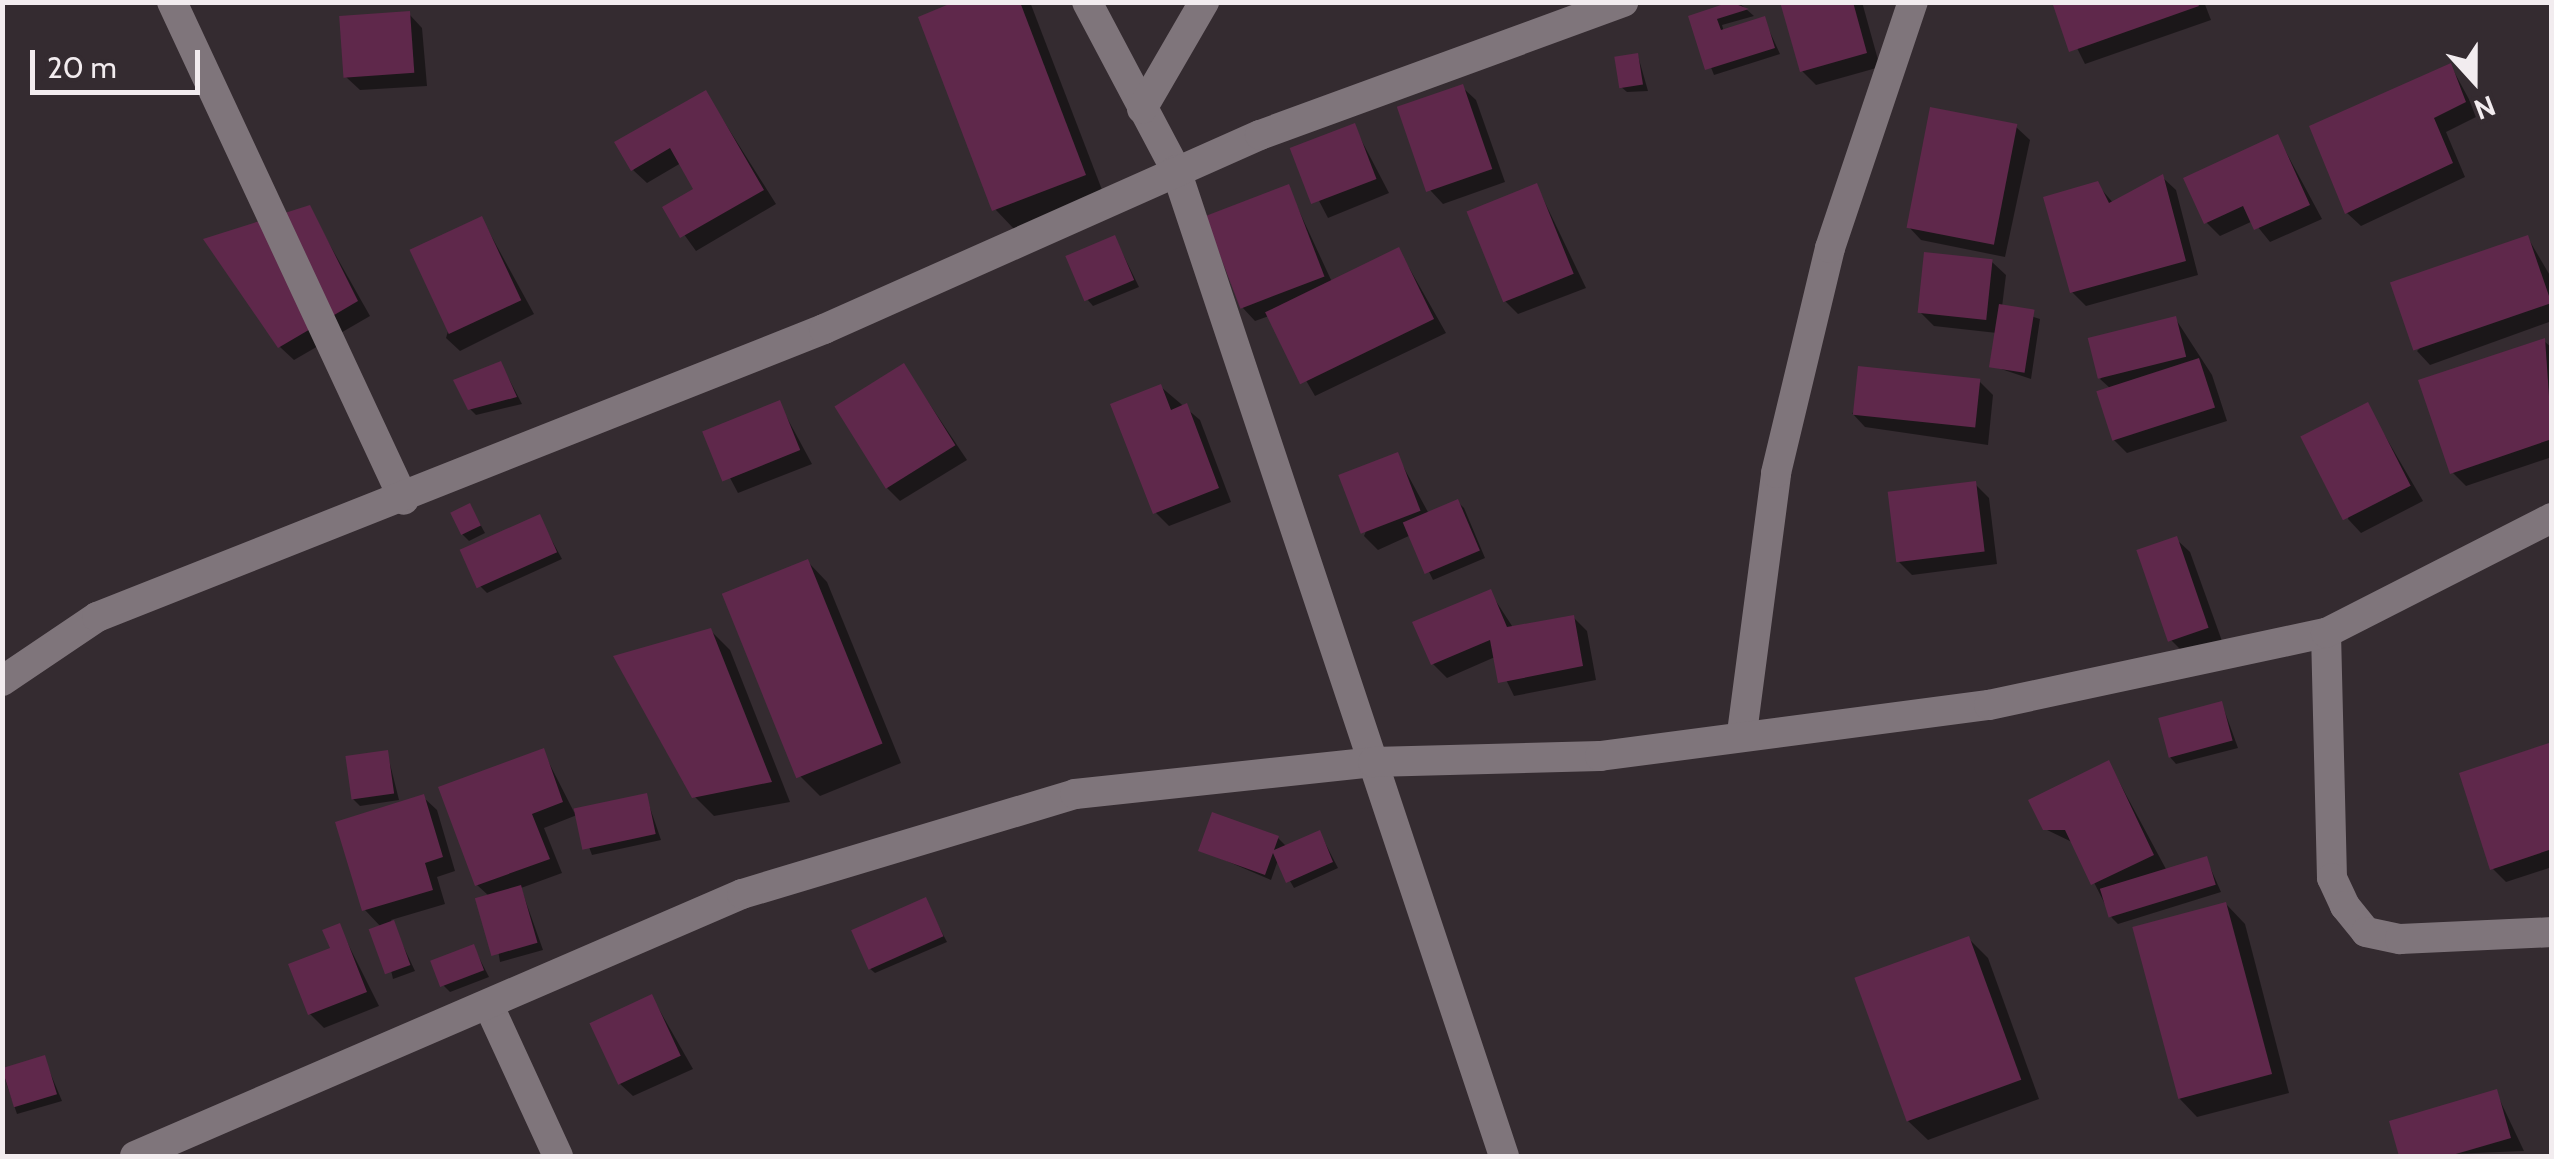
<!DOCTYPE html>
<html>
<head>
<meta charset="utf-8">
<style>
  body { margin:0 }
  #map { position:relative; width:2554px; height:1159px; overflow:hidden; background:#342b30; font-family:Cabin,sans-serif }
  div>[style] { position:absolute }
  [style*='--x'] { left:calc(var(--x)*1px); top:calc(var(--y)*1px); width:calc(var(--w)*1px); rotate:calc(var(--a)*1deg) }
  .shadow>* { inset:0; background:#0007 }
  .building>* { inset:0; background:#5f284b; transform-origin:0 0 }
  .street>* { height:30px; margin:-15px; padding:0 15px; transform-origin:15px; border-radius:15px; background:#7f757b }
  span { translate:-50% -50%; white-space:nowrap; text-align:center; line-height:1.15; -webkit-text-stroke:9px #342b30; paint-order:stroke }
  .frame { position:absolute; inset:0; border:5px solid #f2ecef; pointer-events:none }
  .north { position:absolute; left:2424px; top:30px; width:100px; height:100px; -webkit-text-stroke:8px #342b30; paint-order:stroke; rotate:159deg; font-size:28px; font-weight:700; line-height:40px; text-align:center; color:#f2ecef }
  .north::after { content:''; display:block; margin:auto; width:35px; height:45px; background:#f2ecef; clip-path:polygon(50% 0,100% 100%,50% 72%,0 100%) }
  .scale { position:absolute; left:30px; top:50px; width:170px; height:45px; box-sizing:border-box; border:5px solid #f2ecef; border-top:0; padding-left:12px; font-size:30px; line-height:35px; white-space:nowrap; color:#f2ecef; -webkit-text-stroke:8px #342b30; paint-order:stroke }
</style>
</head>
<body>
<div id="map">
  <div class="shadow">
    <i style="clip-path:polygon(961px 2px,1030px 2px,1104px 195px,1014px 229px,995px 209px)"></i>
    <i style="clip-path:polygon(1738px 2px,1754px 16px,1722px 25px,1724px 32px,1764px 19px,1780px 54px,1714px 75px,1691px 17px)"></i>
    <i style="clip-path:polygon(1783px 2px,1862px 2px,1880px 67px,1816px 85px,1802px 71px)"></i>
    <i style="clip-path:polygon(2054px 2px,2204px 2px,2211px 20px,2085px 64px)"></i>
    <i style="clip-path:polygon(409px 14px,422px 28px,427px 86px,360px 90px,346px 77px)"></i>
    <i style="clip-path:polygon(1638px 56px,1648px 91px,1627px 92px,1620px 86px)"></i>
    <i style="clip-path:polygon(2451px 66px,2478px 116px,2446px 132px,2465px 177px,2361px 226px,2347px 213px)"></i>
    <i style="clip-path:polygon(1462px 87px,1476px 100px,1505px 182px,1443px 204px,1430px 190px)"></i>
    <i style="clip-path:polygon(706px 93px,776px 204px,696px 251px,665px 208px,697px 190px,681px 163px,647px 183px,633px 170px)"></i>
    <i style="clip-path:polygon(1354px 126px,1389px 193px,1328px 218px,1293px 151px)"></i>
    <i style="clip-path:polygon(2016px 127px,2030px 140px,2005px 257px,1921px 240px,1908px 226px)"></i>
    <i style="clip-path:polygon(2278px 137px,2322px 219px,2270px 242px,2253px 221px,2220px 236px,2206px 222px)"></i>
    <i style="clip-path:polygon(2162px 177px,2176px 190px,2198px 275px,2086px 306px,2072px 292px,2097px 184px,2114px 204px)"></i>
    <i style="clip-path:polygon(1537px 186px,1586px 288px,1518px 314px,1504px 300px)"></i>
    <i style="clip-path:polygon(1288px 187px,1332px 282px,1399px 250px,1446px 333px,1315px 396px,1269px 316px,1255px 321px,1242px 307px)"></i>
    <i style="clip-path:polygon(309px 208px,370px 316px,294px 360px,280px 347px)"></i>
    <i style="clip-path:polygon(482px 219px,534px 314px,460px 351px,446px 338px)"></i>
    <i style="clip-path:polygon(1115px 238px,1139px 287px,1093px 306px,1087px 299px)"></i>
    <i style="clip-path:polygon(2528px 238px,2552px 279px,2552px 321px,2430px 365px,2417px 351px)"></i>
    <i style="clip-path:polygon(1992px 262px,2006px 275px,2002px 307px,2040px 319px,2031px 379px,1992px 366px,1997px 333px,1934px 326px,1920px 312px)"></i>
    <i style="clip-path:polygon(2175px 318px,2212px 375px,2227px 421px,2127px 453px,2113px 439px,2111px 389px,2100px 379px)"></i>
    <i style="clip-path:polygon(2544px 341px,2552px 348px,2552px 457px,2466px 486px,2452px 472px)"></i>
    <i style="clip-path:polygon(501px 364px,522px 404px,476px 415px,470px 409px)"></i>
    <i style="clip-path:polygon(904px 366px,967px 460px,900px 501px,887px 488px)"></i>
    <i style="clip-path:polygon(1979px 381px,1993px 395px,1988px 445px,1865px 427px,1852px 413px)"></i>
    <i style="clip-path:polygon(1161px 387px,1200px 420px,1231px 502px,1169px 526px,1155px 512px)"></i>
    <i style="clip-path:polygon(779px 403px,812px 464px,738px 493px,705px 431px)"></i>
    <i style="clip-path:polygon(2367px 405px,2423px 501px,2361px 533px,2348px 519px)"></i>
    <i style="clip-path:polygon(1397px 455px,1429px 514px,1458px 502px,1464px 508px,1485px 558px,1433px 580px,1411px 535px,1378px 550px,1364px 536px)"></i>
    <i style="clip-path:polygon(1975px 484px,1989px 498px,1997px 564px,1912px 575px,1898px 561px)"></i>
    <i style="clip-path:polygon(470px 506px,485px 533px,469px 541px,462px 534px)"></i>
    <i style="clip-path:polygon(539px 517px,562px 559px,487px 593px,480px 586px)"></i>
    <i style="clip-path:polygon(2176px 539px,2190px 552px,2222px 641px,2185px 654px,2171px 640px)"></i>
    <i style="clip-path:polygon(808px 562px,827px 582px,901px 763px,820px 796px,800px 776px)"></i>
    <i style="clip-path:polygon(1490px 592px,1514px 629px,1573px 617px,1587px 631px,1596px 680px,1514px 696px,1495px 657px,1447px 678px,1433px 664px)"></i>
    <i style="clip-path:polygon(710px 630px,730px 650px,790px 802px,714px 816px,694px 796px)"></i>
    <i style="clip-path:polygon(2222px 704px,2238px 748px,2176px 764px,2170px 757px)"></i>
    <i style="clip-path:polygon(2552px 745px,2552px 867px,2506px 882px,2492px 868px)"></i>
    <i style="clip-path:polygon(543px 751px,574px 812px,646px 796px,661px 840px,592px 855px,577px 815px,544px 828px,562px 873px,521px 888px,543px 950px,500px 962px,489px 896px,477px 885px)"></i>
    <i style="clip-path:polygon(387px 752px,399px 800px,360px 806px,353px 799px)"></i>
    <i style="clip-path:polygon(2109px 763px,2167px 871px,2206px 858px,2221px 892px,2118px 924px,2112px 918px,2074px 843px,2045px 829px)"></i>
    <i style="clip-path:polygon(423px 797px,437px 810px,455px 871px,437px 877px,445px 904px,391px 920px,415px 971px,393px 979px,381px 927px,365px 910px)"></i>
    <i style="clip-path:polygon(1320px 833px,1338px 868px,1294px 888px,1278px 860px,1271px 880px,1201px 850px,1278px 838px,1286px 846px)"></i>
    <i style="clip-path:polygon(925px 900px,947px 942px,875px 973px,868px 967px)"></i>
    <i style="clip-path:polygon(2226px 904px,2245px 924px,2289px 1093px,2197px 1117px,2178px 1097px)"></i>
    <i style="clip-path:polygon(339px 926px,379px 1006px,324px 1028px,310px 1014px)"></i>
    <i style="clip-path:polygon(1969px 939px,1988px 958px,2039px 1099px,1928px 1140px,1908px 1121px)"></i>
    <i style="clip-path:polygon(473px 946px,489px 977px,450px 992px,443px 985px)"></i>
    <i style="clip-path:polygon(652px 997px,693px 1069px,633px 1096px,619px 1083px)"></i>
    <i style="clip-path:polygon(44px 1058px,62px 1101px,17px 1114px,2px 1071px)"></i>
    <i style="clip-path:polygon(2496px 1092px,2524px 1151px,2402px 1156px,2392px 1123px)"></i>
  </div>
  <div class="building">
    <i style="clip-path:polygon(954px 2px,1020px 2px,1086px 175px,992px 211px,918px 17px)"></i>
    <i style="clip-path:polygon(1730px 2px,1749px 9px,1717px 19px,1721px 30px,1765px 16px,1775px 48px,1705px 70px,1688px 16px)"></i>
    <i style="clip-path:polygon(1780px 2px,1853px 2px,1867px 53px,1800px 72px)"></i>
    <i style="clip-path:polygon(2052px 2px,2197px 2px,2199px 6px,2069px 52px)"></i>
    <i style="left:410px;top:11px;width:62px;height:71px;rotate:86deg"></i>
    <i style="left:1638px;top:53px;width:32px;height:24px;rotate:81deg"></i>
    <i style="clip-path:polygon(2451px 63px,2466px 102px,2434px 118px,2453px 163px,2345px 214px,2309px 126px)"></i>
    <i style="left:1463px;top:84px;width:90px;height:70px;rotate:71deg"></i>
    <i style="clip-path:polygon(706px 90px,764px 190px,680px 238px,662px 207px,693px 189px,670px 148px,631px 171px,614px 142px)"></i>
    <i style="left:1930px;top:107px;width:89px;height:123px;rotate:11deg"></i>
    <i style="left:1355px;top:123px;width:60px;height:70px;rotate:69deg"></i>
    <i style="clip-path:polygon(2278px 134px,2310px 205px,2254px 230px,2243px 206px,2204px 224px,2183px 178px)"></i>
    <i style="clip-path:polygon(2163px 174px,2186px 261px,2070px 293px,2043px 197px,2098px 181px,2109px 203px)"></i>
    <i style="left:1537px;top:183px;width:98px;height:76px;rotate:68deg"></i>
    <i style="left:1289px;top:184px;width:99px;height:90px;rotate:69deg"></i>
    <i style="clip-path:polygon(310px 205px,358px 301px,278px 348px,203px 239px)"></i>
    <i style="left:482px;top:216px;width:93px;height:80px;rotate:65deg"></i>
    <i style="left:1115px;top:235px;width:49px;height:54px;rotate:67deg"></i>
    <i style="left:2528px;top:235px;width:72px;height:146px;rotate:71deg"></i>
    <i style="left:1399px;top:247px;width:80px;height:149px;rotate:64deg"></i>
    <i style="left:1924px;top:252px;width:69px;height:61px;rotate:6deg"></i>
    <i style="left:1999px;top:304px;width:36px;height:64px;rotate:9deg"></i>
    <i style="left:2176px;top:316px;width:42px;height:91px;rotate:76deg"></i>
    <i style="clip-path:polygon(2545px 338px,2552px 439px,2450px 474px,2418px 380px)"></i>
    <i style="left:2199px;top:358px;width:52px;height:108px;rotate:72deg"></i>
    <i style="clip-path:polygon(501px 361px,517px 397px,468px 410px,453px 380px)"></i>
    <i style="left:904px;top:363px;width:97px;height:82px;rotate:58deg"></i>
    <i style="left:1858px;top:366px;width:123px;height:49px;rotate:6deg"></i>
    <i style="clip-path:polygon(1161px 384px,1171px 410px,1187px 403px,1219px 488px,1153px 514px,1110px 404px)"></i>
    <i style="left:780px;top:400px;width:54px;height:84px;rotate:68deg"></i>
    <i style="left:2368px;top:402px;width:94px;height:76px;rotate:63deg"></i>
    <i style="left:1398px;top:452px;width:63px;height:64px;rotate:69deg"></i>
    <i style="left:1976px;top:481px;width:71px;height:89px;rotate:83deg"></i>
    <i style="left:1458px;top:499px;width:56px;height:60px;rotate:67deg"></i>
    <i style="left:470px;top:503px;width:25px;height:22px;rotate:64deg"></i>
    <i style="left:540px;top:514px;width:42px;height:88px;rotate:66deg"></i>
    <i style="left:2177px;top:536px;width:97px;height:43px;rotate:71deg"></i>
    <i style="left:808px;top:559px;width:199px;height:93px;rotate:68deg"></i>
    <i style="clip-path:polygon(1491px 589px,1507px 627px,1574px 615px,1583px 666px,1498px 683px,1490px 640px,1431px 665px,1412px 622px)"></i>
    <i style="clip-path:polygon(711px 628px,772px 782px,692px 798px,613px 656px)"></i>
    <i style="left:2222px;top:701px;width:41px;height:66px;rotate:75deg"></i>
    <i style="clip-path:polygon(2552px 742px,2552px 849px,2490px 870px,2459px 773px)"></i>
    <i style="clip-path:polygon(544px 748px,563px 802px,532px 814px,550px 859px,475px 886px,438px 787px)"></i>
    <i style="left:388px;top:750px;width:44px;height:43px;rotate:82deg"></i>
    <i style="clip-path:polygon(2109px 760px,2154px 855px,2091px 885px,2065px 830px,2043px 830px,2028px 800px)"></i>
    <i style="left:647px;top:793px;width:42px;height:75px;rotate:78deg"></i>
    <i style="clip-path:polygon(424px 794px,443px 857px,425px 863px,433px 890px,362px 911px,335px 822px)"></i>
    <i style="clip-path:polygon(1212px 812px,1279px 836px,1274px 850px,1320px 830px,1333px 862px,1286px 883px,1273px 853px,1265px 875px,1198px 851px)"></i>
    <i style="left:2207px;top:856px;width:30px;height:112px;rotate:73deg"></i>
    <i style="left:521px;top:885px;width:60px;height:48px;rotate:74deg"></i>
    <i style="left:926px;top:897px;width:43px;height:82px;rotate:66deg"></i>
    <i style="left:2226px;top:902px;width:178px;height:97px;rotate:75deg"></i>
    <i style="left:394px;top:920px;width:48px;height:27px;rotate:70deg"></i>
    <i style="clip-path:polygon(340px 923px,367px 992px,308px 1015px,288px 964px,330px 948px,322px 930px)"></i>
    <i style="left:1969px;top:936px;width:153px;height:122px;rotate:70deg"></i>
    <i style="left:474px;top:944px;width:28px;height:47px;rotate:69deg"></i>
    <i style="left:652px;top:994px;width:68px;height:69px;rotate:65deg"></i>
    <i style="left:45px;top:1055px;width:41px;height:45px;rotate:73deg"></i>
    <i style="clip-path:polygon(2497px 1089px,2511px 1138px,2449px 1156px,2399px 1156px,2389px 1121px)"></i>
  </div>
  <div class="street">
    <i style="--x:172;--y:2;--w:549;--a:65.02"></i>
    <i style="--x:1087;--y:2;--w:190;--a:62.1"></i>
    <i style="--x:1176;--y:170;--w:1039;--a:71.6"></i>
    <i style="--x:1142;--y:109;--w:124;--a:-59.9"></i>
    <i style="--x:2326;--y:633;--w:245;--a:88.6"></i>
    <i style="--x:2332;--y:878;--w:31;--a:65"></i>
    <i style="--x:2345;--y:906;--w:33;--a:51"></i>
    <i style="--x:2366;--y:932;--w:35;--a:12"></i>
    <i style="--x:2400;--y:939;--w:152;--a:-2.6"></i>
    <i style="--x:2;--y:681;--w:115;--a:-34"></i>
    <i style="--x:97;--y:617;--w:782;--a:-21.61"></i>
    <i style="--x:824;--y:329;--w:477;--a:-24"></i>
    <i style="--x:1260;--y:135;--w:387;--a:-20.1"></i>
    <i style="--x:1742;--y:733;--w:262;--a:-82.5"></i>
    <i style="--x:1776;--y:473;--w:231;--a:-76.5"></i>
    <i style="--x:1830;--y:248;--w:260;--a:-71.4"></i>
    <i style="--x:489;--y:1006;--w:165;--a:65.3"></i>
    <i style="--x:135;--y:1156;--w:661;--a:-23.35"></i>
    <i style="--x:742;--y:894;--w:348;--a:-16.7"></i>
    <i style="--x:1075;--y:794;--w:300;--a:-6.1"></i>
    <i style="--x:1373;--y:762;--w:227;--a:-1.5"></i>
    <i style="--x:1600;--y:756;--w:392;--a:-7.5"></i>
    <i style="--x:1989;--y:705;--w:345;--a:-12.1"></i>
    <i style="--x:2326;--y:633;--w:254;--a:-27"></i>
  </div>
  <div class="frame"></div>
  <div class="north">N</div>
  <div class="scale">20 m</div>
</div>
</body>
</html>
